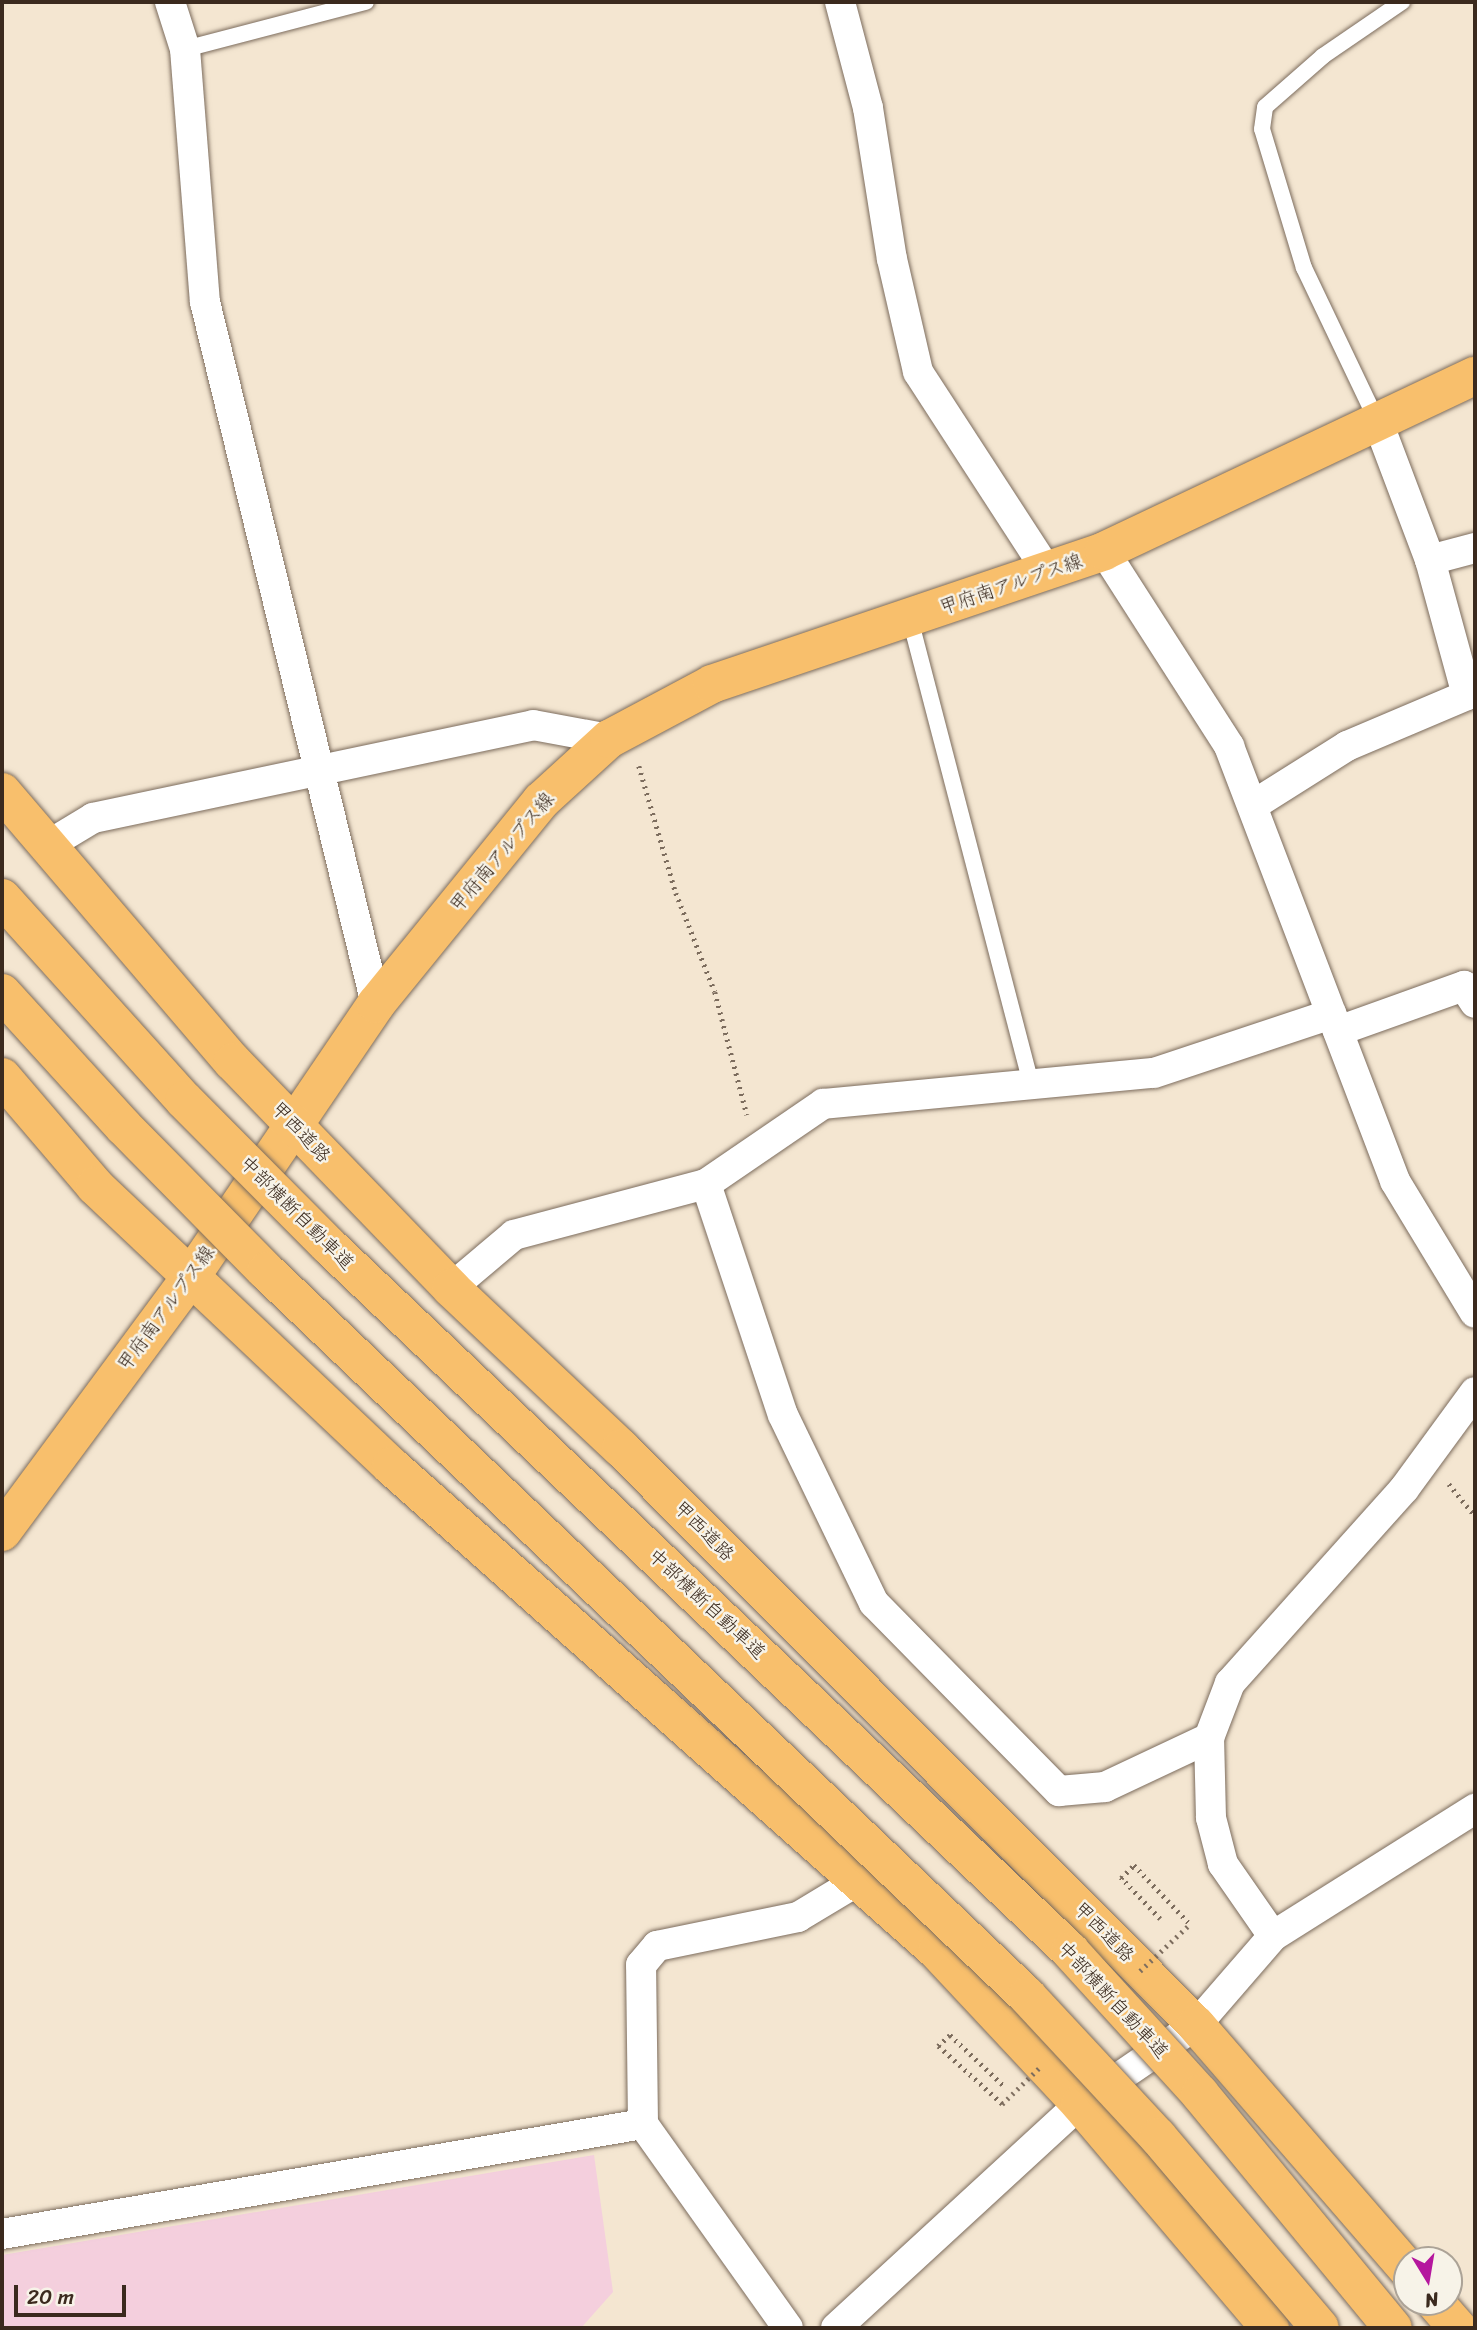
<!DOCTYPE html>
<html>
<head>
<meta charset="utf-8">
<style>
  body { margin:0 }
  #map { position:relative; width:1477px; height:2330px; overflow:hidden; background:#f4e6d1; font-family:Sriracha,"Klee One",sans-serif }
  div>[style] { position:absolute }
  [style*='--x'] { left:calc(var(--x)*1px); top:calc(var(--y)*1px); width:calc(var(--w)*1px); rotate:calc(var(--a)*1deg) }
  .built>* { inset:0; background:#f4cfdd }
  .path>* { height:4.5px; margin-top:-2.25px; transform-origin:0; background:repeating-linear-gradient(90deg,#7c6c5d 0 2px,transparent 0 7px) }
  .roads { filter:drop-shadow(0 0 2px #7c6c5d) drop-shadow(0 0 2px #7c6c5d) }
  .service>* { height:16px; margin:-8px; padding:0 8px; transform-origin:8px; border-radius:8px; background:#fff }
  .minor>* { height:30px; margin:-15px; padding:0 15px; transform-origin:15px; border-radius:15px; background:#fff }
  .primary>* { height:38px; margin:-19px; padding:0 19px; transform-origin:19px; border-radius:19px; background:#f8bf6c }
  .trunk>* { height:38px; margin:-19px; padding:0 19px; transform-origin:19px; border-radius:19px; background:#f8bf6c }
  .path-bridge>* { height:4.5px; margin-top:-2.25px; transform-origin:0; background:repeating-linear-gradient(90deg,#7c6c5d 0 2px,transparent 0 7px) }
  .bridges { filter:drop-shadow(0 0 2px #7c6c5d) drop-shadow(0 0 2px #7c6c5d) }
  .motorway-bridge>* { height:38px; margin:-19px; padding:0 19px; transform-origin:19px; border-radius:19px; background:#f8bf6c }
  span { translate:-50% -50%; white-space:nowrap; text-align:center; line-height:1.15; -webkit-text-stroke:5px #f7f3e8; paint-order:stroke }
  .street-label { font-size:19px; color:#3b2a1e }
  .frame { position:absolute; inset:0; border:4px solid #3b2a1e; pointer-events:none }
  .north { position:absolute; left:1393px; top:2246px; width:70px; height:70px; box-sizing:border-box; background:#f7f3e8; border:2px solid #aca397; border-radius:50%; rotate:169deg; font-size:19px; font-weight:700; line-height:28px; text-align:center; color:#3b2a1e }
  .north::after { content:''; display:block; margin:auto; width:24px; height:32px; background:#b5179e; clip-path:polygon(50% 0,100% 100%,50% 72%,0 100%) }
  .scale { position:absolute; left:14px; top:2285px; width:112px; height:32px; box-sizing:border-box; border:4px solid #3b2a1e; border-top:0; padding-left:9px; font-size:21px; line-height:24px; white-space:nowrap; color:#3b2a1e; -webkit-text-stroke:5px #f7f3e8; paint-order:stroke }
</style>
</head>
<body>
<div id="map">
  <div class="built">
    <i style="clip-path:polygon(594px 2155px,613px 2292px,581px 2328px,2px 2328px,2px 2255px)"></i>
  </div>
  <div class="path">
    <i style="--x:639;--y:766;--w:132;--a:73.8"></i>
    <i style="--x:676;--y:893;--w:106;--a:68.5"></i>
    <i style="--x:715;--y:992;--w:127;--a:75.4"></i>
    <i style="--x:1449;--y:1484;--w:41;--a:50.9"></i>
    <i style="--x:1160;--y:1919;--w:57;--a:-133.6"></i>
    <i style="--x:1121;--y:1878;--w:18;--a:-45"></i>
    <i style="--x:1134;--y:1865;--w:81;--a:46.5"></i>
    <i style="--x:1002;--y:2104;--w:86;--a:-137.8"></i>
    <i style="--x:938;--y:2046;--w:16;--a:-43"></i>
    <i style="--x:950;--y:2035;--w:73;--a:43.3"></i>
  </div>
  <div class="roads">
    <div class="service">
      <i style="--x:185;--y:49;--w:187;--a:-14.6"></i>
      <i style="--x:1378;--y:423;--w:172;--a:-115.5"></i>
      <i style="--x:1304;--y:268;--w:145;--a:-106.8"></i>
      <i style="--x:1262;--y:129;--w:22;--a:-82"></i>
      <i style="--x:1265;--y:107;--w:77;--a:-41.3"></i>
      <i style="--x:1323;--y:56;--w:96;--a:-34.4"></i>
      <i style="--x:910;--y:619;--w:481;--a:75.4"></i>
    </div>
    <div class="minor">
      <i style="--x:170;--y:2;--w:49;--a:72.3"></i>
      <i style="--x:185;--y:49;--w:254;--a:85.5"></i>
      <i style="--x:205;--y:302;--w:723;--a:76.31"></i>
      <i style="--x:840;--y:2;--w:110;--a:75.2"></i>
      <i style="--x:868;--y:108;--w:153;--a:81"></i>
      <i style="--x:892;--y:259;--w:116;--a:77"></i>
      <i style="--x:918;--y:372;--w:239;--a:57"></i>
      <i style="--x:1104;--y:551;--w:232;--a:57.3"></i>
      <i style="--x:1229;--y:746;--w:466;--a:69.1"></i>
      <i style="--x:1395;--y:1181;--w:154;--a:58.8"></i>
      <i style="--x:1430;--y:560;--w:47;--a:-14.9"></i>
      <i style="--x:1255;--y:804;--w:109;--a:-32.2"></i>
      <i style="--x:1347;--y:746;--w:130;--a:-23"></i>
      <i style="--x:1467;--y:695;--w:140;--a:-105.3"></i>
      <i style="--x:1430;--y:560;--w:144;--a:-110.7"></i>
      <i style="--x:45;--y:847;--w:56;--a:-31.1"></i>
      <i style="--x:93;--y:818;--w:450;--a:-11.9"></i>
      <i style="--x:533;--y:725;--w:77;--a:10.4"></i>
      <i style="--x:1338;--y:1031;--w:134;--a:-19.7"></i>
      <i style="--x:1464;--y:986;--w:20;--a:57"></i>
      <i style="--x:706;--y:1184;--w:243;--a:71.6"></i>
      <i style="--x:783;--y:1415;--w:209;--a:64.2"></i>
      <i style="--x:874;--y:1603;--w:264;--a:45.5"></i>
      <i style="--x:1059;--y:1791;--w:46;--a:-5"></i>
      <i style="--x:1105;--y:1787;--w:115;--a:-25.2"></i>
      <i style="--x:451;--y:1288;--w:82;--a:-40.1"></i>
      <i style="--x:514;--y:1235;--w:199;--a:-14.9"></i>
      <i style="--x:706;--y:1184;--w:142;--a:-34.4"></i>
      <i style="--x:823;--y:1104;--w:332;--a:-5.4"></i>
      <i style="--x:1154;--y:1073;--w:187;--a:-18.4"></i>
      <i style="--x:1273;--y:1936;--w:88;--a:-124.8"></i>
      <i style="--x:1223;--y:1864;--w:48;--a:-104.6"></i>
      <i style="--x:1211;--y:1818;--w:80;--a:-91.4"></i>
      <i style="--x:1209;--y:1738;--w:59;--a:-69.1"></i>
      <i style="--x:1230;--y:1683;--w:261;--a:-48.1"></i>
      <i style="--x:1404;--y:1489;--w:120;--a:-53.8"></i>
      <i style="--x:643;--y:2124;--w:159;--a:-90.7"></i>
      <i style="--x:641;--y:1965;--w:25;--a:-50"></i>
      <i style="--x:657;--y:1946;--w:144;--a:-11.6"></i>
      <i style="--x:798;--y:1917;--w:70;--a:-31"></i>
      <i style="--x:2;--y:2234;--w:650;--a:-9.74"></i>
      <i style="--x:643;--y:2124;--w:250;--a:54.6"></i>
      <i style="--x:836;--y:2328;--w:331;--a:-42.6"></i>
      <i style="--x:1080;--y:2104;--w:140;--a:-34.3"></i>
      <i style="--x:1196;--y:2025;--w:118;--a:-49.1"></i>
      <i style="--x:1273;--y:1936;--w:239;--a:-32.2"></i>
    </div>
    <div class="primary">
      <i style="--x:2;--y:1532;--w:320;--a:-53.5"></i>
      <i style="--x:192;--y:1275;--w:328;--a:-55.8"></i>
      <i style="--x:376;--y:1004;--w:262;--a:-50.9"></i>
      <i style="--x:541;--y:801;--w:92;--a:-42.4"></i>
      <i style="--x:609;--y:739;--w:117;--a:-28.1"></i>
      <i style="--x:712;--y:684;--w:414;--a:-18.7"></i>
      <i style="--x:1104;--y:551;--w:410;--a:-25.3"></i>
    </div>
    <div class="trunk">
      <i style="--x:2;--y:792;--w:355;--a:49.5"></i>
      <i style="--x:233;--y:1062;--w:314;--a:46"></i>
      <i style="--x:451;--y:1288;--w:233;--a:43.3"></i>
      <i style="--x:621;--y:1448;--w:815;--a:45.1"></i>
      <i style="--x:1196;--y:2025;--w:323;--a:49.1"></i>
      <i style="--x:2;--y:1077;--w:143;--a:49.5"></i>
      <i style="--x:95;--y:1186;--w:407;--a:43.4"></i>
      <i style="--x:391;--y:1466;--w:730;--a:41.61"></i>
      <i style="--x:937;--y:1951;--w:209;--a:46.9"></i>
      <i style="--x:1080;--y:2104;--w:294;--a:49.7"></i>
      <i style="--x:1435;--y:2302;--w:35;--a:49"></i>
    </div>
  </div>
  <div class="path-bridge">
    <i style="--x:1140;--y:1971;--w:69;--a:-43.2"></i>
    <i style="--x:1002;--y:2104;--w:53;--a:-44.2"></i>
  </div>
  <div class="bridges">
    <div class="motorway-bridge">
      <i style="--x:2;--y:898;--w:272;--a:48"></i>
      <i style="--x:184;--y:1100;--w:206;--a:45.2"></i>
      <i style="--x:329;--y:1246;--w:1023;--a:43.57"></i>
      <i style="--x:1070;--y:1951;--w:193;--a:47.7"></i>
      <i style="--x:1200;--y:2094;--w:303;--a:50.5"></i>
      <i style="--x:2;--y:993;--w:181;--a:47.7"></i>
      <i style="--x:124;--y:1127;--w:202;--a:45.4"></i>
      <i style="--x:266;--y:1271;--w:1051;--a:43.61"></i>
      <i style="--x:1027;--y:1996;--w:192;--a:47.1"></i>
      <i style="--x:1158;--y:2137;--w:250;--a:49.7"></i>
    </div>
  </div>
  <div class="street-label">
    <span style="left:1011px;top:584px;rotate:-19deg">甲府南アルプス線</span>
    <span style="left:502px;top:852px;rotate:-50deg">甲府南アルプス線</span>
    <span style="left:301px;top:1132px;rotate:46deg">甲西道路</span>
    <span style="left:297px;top:1213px;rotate:45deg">中部横断自動車道</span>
    <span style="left:166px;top:1308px;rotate:-54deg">甲府南アルプス線</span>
    <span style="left:704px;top:1531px;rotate:45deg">甲西道路</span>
    <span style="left:707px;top:1604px;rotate:43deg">中部横断自動車道</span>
    <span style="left:1104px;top:1932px;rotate:45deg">甲西道路</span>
    <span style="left:1113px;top:2000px;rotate:47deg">中部横断自動車道</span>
  </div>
  <div class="frame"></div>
  <div class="north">N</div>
  <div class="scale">20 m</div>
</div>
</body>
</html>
